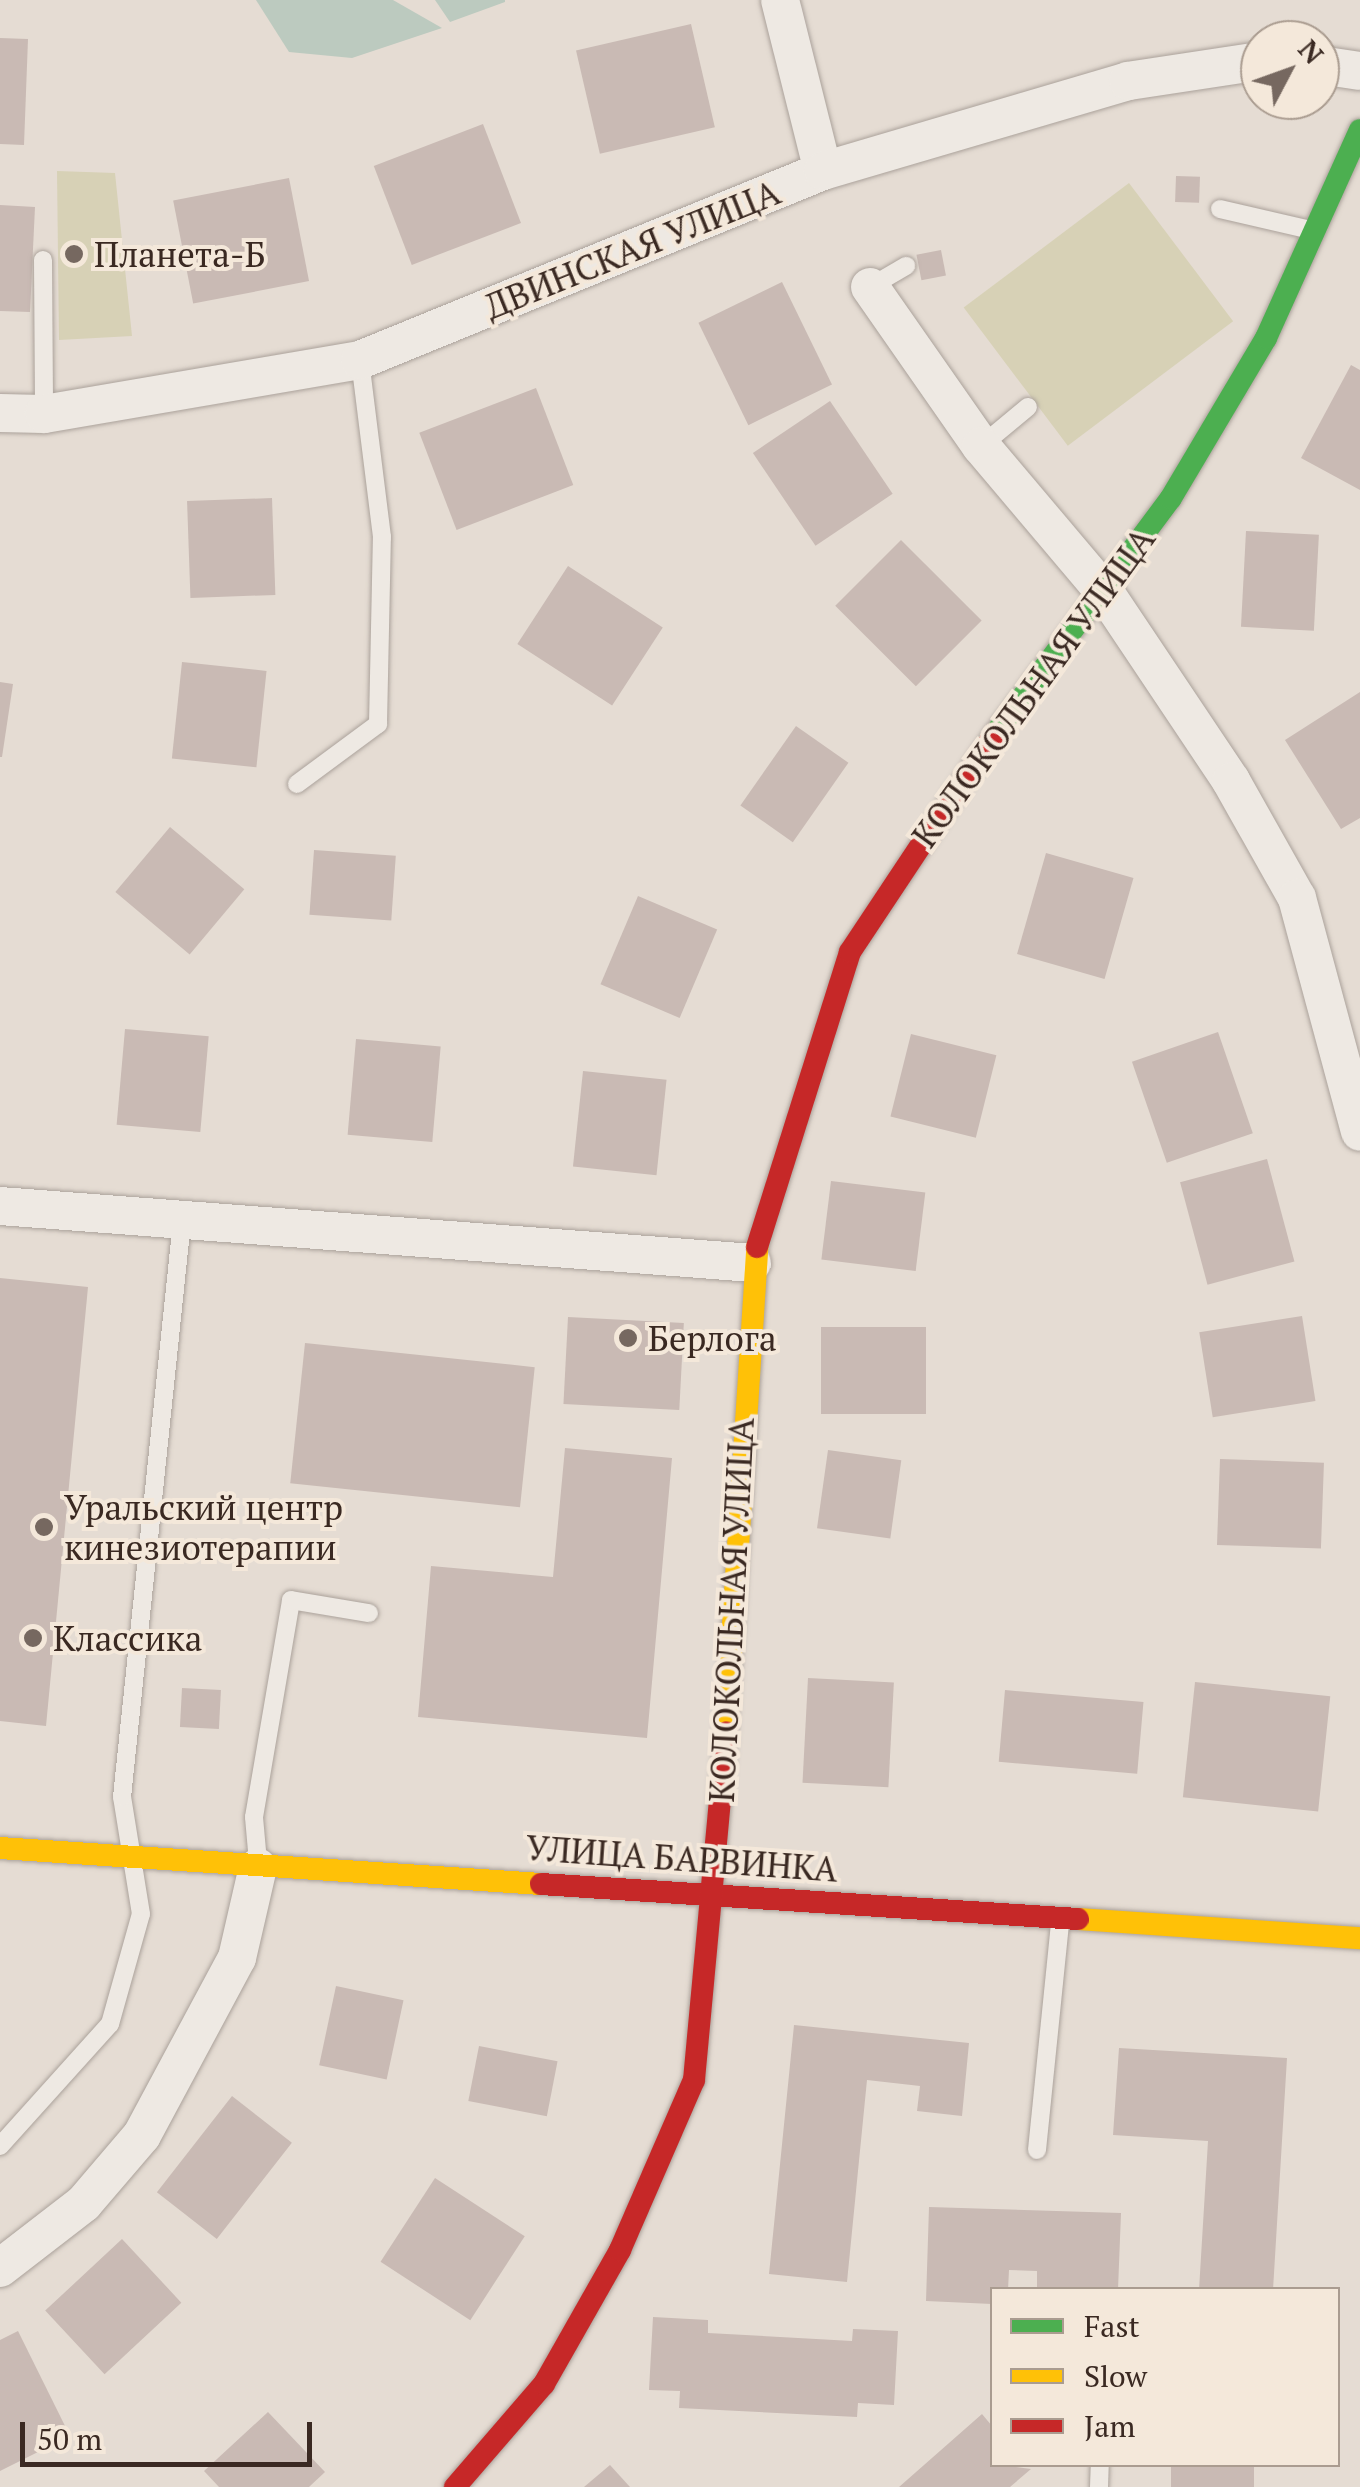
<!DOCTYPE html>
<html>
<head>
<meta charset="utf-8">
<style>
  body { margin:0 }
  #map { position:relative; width:1360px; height:2487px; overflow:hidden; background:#e5dcd3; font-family:"PT Serif",serif }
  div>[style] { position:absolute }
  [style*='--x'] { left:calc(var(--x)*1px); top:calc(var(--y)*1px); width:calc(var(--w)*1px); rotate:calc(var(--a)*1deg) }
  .green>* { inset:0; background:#d7d1b6; transform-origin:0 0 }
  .water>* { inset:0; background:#bccabf }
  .building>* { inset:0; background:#c9bab4; transform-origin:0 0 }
  .roads { filter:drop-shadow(0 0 2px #aba29b) drop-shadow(0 0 2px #aba29b) }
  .lane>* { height:18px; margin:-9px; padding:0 9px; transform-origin:9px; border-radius:9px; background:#eee9e3 }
  .street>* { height:38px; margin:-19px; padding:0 19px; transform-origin:19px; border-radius:19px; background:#eee9e3 }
  .fast>* { height:22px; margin:-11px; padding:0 11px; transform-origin:11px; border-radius:11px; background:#4caf50 }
  .slow>* { height:22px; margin:-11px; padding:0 11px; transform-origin:11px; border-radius:11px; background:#ffc107 }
  .jam>* { height:22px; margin:-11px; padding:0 11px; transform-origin:11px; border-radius:11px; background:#c62828 }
  .dots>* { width:28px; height:28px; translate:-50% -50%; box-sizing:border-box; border:5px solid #f4e8da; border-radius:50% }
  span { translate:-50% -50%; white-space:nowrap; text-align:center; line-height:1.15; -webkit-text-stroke:8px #f4e8da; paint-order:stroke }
  .street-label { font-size:35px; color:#3a2922 }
  .poi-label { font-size:35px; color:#3a2922 }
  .left { translate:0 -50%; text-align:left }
  .legend { position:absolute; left:990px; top:2287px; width:350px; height:180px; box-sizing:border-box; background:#f4e8da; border:2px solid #aa9c90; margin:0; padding:12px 18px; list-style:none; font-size:30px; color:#3a2922 }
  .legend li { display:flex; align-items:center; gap:20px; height:50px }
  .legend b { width:50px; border:2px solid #aa9c90 }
  .north { position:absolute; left:1240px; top:20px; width:100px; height:100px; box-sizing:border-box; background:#f4e8da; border:2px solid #aa9c90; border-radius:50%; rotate:49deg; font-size:28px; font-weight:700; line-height:40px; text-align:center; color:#3a2922 }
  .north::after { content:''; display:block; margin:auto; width:35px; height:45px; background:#766860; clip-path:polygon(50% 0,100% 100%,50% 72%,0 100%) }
  .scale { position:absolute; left:20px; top:2422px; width:292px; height:45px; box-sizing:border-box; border:5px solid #3a2922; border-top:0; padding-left:12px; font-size:30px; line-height:35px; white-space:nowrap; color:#3a2922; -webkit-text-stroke:8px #f4e8da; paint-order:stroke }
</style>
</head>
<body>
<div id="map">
  <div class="green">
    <i style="clip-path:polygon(57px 171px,115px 173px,132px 336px,59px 340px)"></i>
    <i style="left:1129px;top:183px;width:173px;height:207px;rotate:53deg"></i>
  </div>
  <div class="water">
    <i style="clip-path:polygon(256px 0,393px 0,442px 28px,352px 58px,289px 52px)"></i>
    <i style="clip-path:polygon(435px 0,505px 0,505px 2px,450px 22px)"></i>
  </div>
  <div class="building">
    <i style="left:691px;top:24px;width:106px;height:118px;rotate:77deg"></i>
    <i style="clip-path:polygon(0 38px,28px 39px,24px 145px,0 144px)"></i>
    <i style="left:483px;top:124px;width:106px;height:117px;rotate:69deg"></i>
    <i style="left:1176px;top:176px;width:24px;height:26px;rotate:2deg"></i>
    <i style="left:289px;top:178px;width:105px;height:118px;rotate:79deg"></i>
    <i style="clip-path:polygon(0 205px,35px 207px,30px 312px,0 311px)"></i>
    <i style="left:941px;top:250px;width:26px;height:25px;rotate:79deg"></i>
    <i style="left:782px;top:282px;width:114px;height:93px;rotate:64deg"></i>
    <i style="clip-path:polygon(1351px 365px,1360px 370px,1360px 490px,1301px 458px)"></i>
    <i style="left:536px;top:388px;width:104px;height:125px;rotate:69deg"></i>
    <i style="left:830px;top:401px;width:112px;height:93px;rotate:56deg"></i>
    <i style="left:272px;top:498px;width:97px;height:85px;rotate:88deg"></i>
    <i style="left:1246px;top:531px;width:73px;height:96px;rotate:3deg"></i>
    <i style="left:901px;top:540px;width:114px;height:93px;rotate:45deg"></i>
    <i style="left:568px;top:566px;width:113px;height:93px;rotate:33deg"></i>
    <i style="left:182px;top:662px;width:85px;height:97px;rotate:6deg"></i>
    <i style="clip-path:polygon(0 682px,13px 684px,2px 757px,0 757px)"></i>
    <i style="clip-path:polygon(1360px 692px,1360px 818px,1341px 829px,1285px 740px)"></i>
    <i style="left:796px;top:726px;width:64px;height:97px;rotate:35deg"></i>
    <i style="left:170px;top:827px;width:97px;height:85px;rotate:40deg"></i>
    <i style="left:314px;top:850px;width:82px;height:65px;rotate:4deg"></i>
    <i style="left:1046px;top:853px;width:91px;height:105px;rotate:16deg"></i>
    <i style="left:638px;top:896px;width:86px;height:96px;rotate:23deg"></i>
    <i style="left:125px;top:1029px;width:84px;height:96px;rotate:5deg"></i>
    <i style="left:1218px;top:1032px;width:107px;height:91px;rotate:71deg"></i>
    <i style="left:911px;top:1034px;width:88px;height:85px;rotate:14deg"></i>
    <i style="left:356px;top:1039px;width:85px;height:96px;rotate:5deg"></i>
    <i style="left:583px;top:1071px;width:84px;height:96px;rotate:6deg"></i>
    <i style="left:1267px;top:1159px;width:106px;height:90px;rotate:75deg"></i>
    <i style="left:831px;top:1181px;width:95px;height:79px;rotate:7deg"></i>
    <i style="clip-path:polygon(0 1278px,88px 1287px,46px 1726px,0 1721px)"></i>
    <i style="left:1302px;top:1316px;width:86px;height:104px;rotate:81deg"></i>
    <i style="left:568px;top:1317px;width:116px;height:87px;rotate:3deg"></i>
    <i style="left:821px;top:1327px;width:105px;height:87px"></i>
    <i style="left:305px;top:1343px;width:231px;height:141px;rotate:6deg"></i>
    <i style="clip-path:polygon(565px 1448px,672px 1458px,647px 1738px,418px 1717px,431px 1566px,553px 1577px)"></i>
    <i style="left:828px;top:1450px;width:74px;height:79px;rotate:8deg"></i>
    <i style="left:1220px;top:1459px;width:104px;height:86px;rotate:2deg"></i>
    <i style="left:808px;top:1678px;width:86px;height:105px;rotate:3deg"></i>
    <i style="left:1195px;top:1682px;width:136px;height:116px;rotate:6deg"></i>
    <i style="left:182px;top:1688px;width:39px;height:39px;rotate:3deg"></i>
    <i style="left:1005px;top:1690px;width:139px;height:72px;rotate:5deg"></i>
    <i style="left:336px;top:1986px;width:69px;height:81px;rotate:12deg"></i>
    <i style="clip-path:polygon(794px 2025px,969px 2043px,962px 2116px,917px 2111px,920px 2086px,867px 2080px,847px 2282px,769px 2274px)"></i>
    <i style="left:479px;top:2046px;width:80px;height:56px;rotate:11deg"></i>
    <i style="clip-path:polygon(1119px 2048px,1287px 2058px,1273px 2290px,1199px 2290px,1208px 2141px,1113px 2135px)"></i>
    <i style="left:232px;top:2096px;width:76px;height:122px;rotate:38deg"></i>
    <i style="left:435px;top:2178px;width:107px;height:100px;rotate:33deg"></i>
    <i style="clip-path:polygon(929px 2207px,1121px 2213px,1118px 2290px,1037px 2290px,1037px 2271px,1009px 2270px,1008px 2290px,992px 2290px,992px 2304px,926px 2301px)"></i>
    <i style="left:122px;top:2239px;width:87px;height:105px;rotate:47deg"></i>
    <i style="clip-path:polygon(653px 2317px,708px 2320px,708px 2333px,852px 2341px,853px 2329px,898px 2331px,894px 2405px,858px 2403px,857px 2417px,679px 2408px,680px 2391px,649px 2390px)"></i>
    <i style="clip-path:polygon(18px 2331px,70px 2436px,0 2471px,0 2340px)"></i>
    <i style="clip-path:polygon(268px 2412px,325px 2472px,309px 2487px,219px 2487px,204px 2471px)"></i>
    <i style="clip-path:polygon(982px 2414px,992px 2426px,992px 2464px,1031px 2469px,1010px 2487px,899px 2487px)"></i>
    <i style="left:1171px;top:2464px;width:83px;height:23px"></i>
    <i style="clip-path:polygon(610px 2465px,630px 2487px,584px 2487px)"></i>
  </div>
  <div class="roads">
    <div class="lane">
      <i style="--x:1220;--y:209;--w:93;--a:13"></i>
      <i style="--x:43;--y:260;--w:154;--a:89.6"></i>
      <i style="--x:870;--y:287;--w:42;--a:-30.3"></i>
      <i style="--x:981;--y:446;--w:61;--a:-39.7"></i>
      <i style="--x:297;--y:784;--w:101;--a:-36.5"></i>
      <i style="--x:378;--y:724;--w:187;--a:-88.8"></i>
      <i style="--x:382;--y:537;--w:178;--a:-97.1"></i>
      <i style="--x:258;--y:1862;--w:45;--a:-95.1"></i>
      <i style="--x:254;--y:1817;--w:220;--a:-80.3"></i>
      <i style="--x:291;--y:1600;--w:79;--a:9.5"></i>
      <i style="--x:0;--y:2146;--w:164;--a:-48"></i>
      <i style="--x:110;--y:2024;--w:114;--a:-74.3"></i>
      <i style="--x:141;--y:1914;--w:119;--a:-99.2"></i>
      <i style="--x:122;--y:1797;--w:579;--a:-84.05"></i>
      <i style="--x:1037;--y:2150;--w:229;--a:-84.2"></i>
      <i style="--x:1099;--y:2487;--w:23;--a:-88"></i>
    </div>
    <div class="street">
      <i style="--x:780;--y:0;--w:176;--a:75.9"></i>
      <i style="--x:1320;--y:65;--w:40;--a:8.5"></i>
      <i style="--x:870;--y:287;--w:194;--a:55.1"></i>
      <i style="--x:981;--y:446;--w:194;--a:49.8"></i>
      <i style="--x:1106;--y:594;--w:225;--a:56.2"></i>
      <i style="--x:1231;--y:781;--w:134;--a:60.6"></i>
      <i style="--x:1297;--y:898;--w:242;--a:74.9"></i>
      <i style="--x:0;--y:413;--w:44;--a:1.3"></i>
      <i style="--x:44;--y:414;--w:321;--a:-9.7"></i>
      <i style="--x:360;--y:360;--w:500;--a:-22.21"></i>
      <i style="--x:823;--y:171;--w:318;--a:-16.4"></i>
      <i style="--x:1128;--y:81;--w:134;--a:-8.6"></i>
      <i style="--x:0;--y:1206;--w:754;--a:4.33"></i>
      <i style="--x:0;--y:2268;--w:106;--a:-37.7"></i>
      <i style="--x:84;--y:2203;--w:89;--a:-49.5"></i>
      <i style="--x:142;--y:2135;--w:201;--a:-61.8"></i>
      <i style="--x:237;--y:1958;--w:93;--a:-77"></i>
    </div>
    <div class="fast">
      <i style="--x:995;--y:734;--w:294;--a:-53.3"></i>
      <i style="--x:1171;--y:498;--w:186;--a:-59.3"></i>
      <i style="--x:1266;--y:338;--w:228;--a:-65.7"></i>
    </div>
    <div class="slow">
      <i style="--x:726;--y:1732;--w:486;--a:-86.3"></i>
      <i style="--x:0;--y:1848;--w:542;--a:3.81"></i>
      <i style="--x:1078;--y:1919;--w:283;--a:3.9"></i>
    </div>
    <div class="jam">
      <i style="--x:757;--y:1247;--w:309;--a:-72.5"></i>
      <i style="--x:850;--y:952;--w:262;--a:-56.4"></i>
      <i style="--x:541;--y:1884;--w:538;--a:3.73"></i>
      <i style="--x:455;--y:2487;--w:136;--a:-49.2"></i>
      <i style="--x:544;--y:2384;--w:154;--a:-60.4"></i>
      <i style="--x:620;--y:2250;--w:185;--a:-66.5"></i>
      <i style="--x:694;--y:2080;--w:349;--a:-84.7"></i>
    </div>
  </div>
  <div class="dots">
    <i style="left:74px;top:254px;background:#766860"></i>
    <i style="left:628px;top:1338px;background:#766860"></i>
    <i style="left:44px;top:1527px;background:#766860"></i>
    <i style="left:33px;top:1638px;background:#766860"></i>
  </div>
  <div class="street-label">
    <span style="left:632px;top:249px;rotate:-22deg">ДВИНСКАЯ УЛИЦА</span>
    <span style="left:1033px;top:687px;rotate:-54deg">КОЛОКОЛЬНАЯ УЛИЦА</span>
    <span style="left:731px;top:1610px;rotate:-87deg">КОЛОКОЛЬНАЯ УЛИЦА</span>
    <span style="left:682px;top:1858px;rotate:4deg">УЛИЦА БАРВИНКА</span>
  </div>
  <div class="poi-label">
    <span class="left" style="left:94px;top:254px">Планета-Б</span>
    <span class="left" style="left:648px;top:1338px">Берлога</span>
    <span class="left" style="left:64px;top:1527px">Уральский центр<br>кинезиотерапии</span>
    <span class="left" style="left:53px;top:1638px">Классика</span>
  </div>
  <ul class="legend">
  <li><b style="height:12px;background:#4caf50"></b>Fast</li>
  <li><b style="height:12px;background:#ffc107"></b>Slow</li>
  <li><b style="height:12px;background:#c62828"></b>Jam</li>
  </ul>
  <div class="north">N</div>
  <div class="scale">50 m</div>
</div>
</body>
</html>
